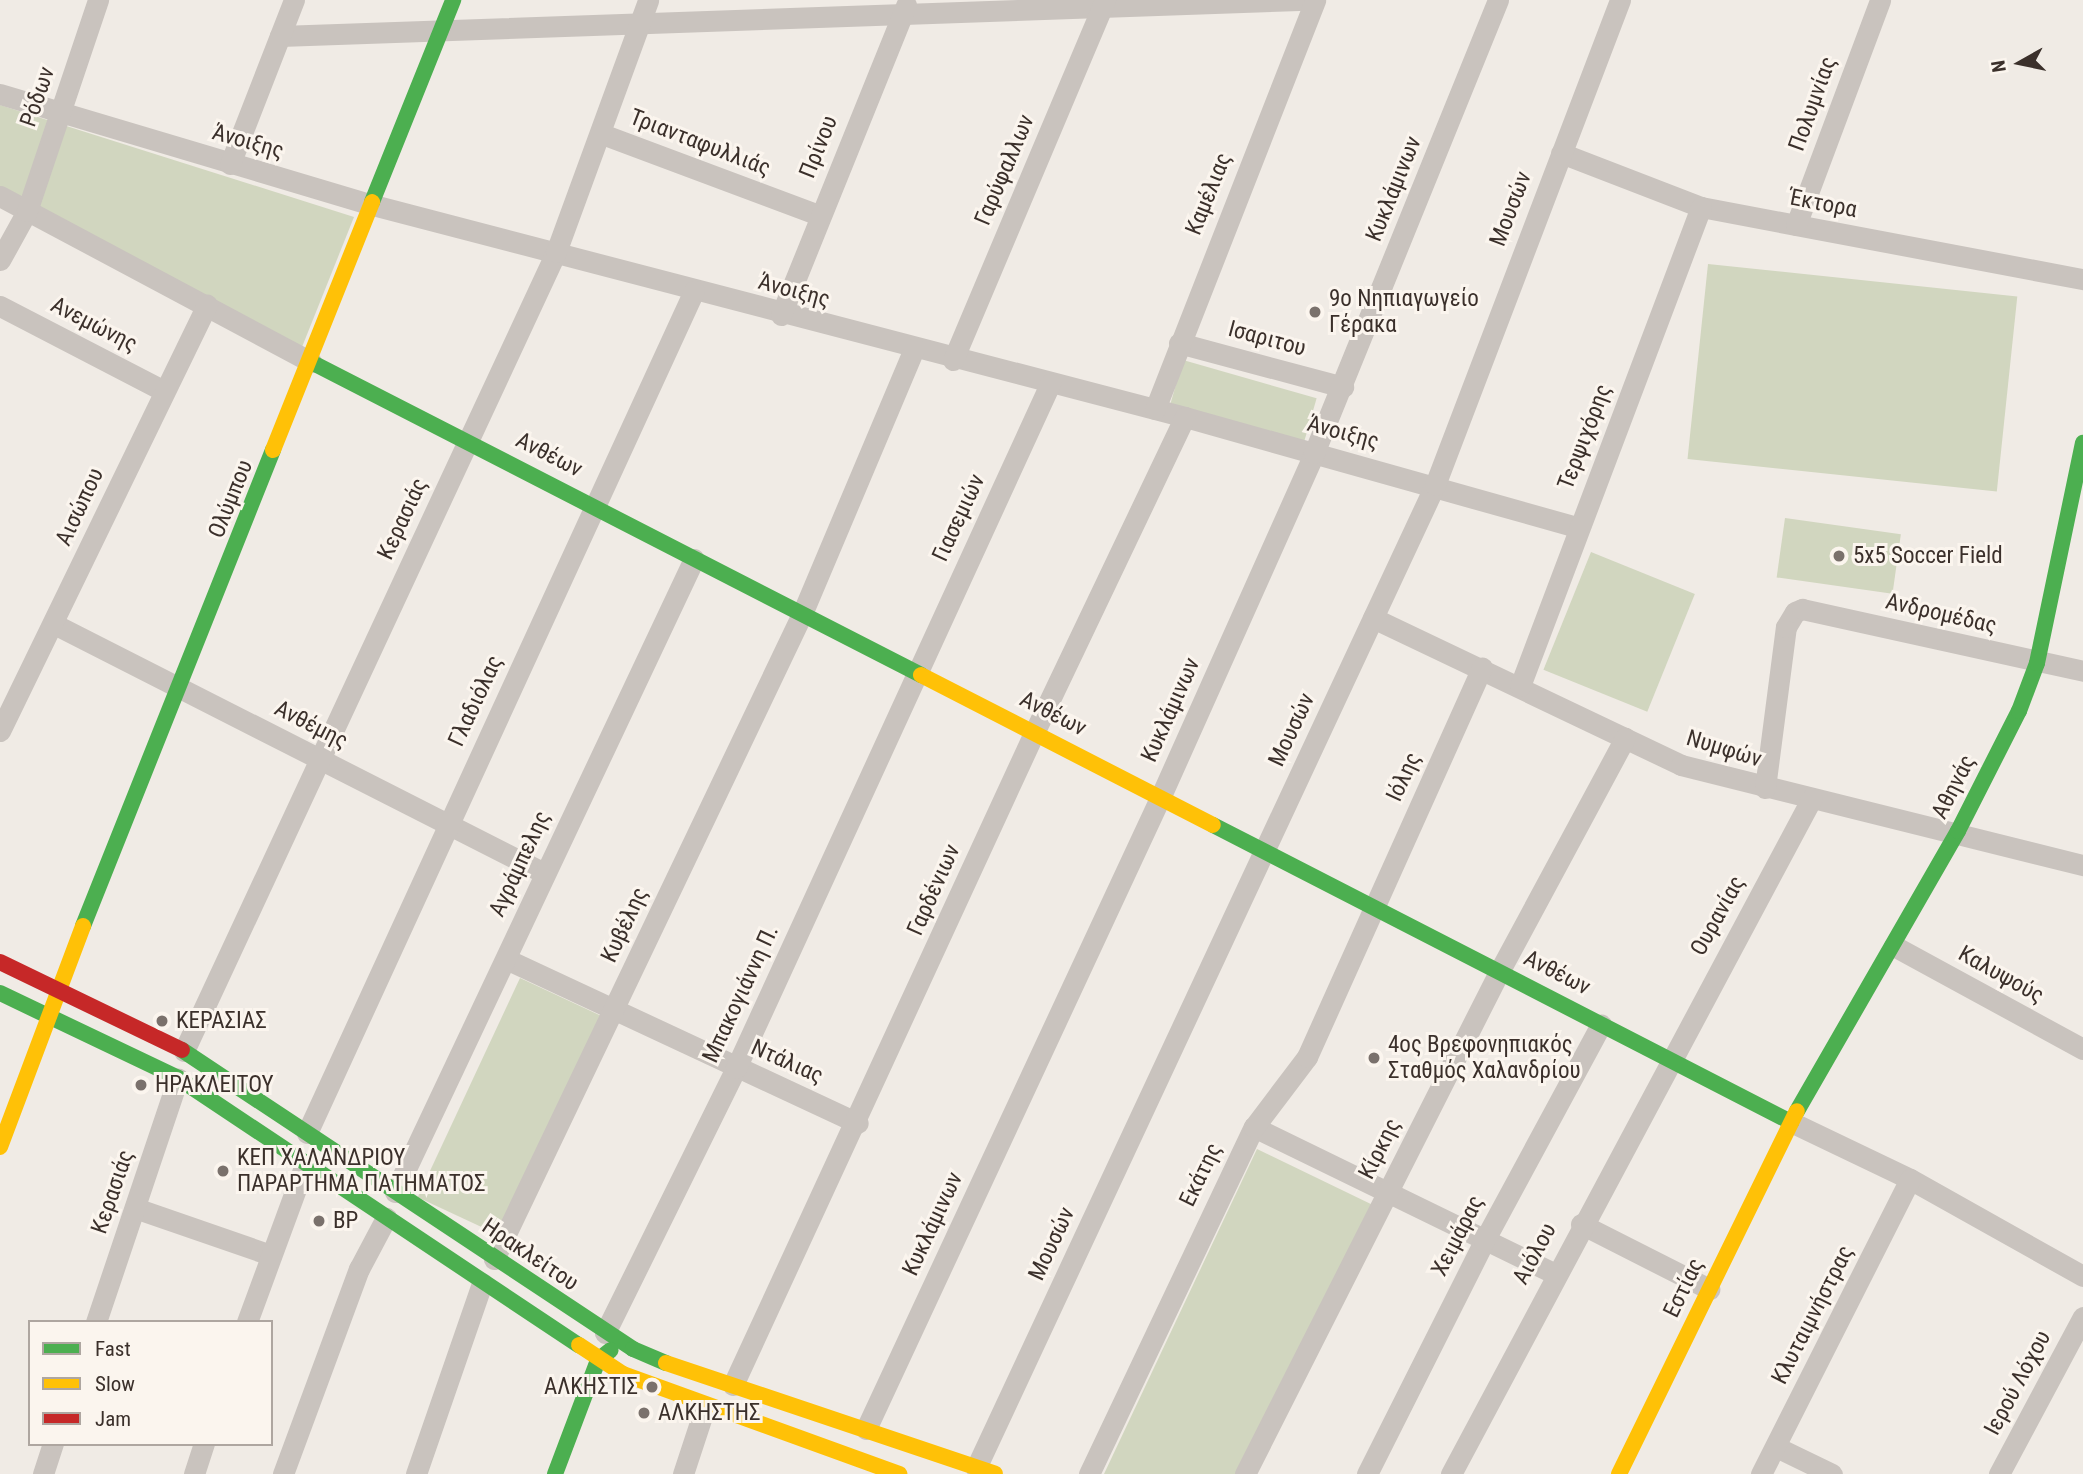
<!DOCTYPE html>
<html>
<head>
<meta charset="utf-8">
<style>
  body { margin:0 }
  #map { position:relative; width:2083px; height:1474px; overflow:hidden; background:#f0ebe5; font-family:"Roboto Condensed",sans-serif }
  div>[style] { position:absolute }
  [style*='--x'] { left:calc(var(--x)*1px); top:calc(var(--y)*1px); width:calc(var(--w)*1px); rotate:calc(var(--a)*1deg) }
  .green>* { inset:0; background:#d1d6bf; transform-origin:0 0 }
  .street>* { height:21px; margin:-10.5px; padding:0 10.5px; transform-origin:10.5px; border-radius:10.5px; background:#c9c3be }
  .fast>* { height:16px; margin:-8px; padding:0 8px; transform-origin:8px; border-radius:8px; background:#4caf50 }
  .slow>* { height:16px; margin:-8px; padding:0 8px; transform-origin:8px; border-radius:8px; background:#ffc107 }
  .jam>* { height:16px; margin:-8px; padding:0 8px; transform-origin:8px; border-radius:8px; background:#c62828 }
  .dots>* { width:19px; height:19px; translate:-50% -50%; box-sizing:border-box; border:4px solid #fbf5ee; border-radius:50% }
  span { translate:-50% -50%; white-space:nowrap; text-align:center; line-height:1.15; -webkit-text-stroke:6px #fbf5ee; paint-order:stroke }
  .street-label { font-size:23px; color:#3b302b }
  .poi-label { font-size:23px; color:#3b302b }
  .left { translate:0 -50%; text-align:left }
  .right { translate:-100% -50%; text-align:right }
  .legend { position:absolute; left:28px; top:1320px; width:245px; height:126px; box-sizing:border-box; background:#fbf5ee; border:2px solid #aea6a0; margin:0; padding:9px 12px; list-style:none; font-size:21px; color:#3b302b }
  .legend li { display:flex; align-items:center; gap:14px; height:35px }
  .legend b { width:35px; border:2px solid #aea6a0 }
  .north { position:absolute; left:1985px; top:28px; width:70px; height:70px; -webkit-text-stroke:5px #fbf5ee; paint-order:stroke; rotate:261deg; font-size:19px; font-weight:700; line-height:28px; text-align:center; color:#3b302b }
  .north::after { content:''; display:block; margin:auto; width:24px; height:32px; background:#3b302b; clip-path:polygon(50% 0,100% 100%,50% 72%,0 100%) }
</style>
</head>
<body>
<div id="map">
  <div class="green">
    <i style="clip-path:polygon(0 105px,354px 217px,302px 347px,0 187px)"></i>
    <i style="left:1708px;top:264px;width:311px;height:196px;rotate:6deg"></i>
    <i style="left:1183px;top:360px;width:139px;height:45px;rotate:16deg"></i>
    <i style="left:1785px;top:518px;width:117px;height:60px;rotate:8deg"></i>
    <i style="left:1591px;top:552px;width:112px;height:127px;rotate:22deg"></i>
    <i style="left:520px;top:978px;width:94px;height:242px;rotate:25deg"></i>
    <i style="clip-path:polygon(1257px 1149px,1377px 1207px,1242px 1474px,1104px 1474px)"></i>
  </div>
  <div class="street">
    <i style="--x:280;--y:36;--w:1020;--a:-2.02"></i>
    <i style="--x:0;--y:94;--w:389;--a:16.6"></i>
    <i style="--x:373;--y:205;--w:839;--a:14.63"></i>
    <i style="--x:1185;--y:417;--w:409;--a:15.7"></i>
    <i style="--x:602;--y:134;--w:232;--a:20.5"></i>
    <i style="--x:1561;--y:153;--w:150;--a:21.1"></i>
    <i style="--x:1701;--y:207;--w:389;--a:10.7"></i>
    <i style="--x:230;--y:164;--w:176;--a:-68.7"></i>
    <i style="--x:0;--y:196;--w:353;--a:28.1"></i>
    <i style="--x:1796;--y:225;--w:240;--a:-69.5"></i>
    <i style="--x:0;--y:260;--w:56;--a:-61.1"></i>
    <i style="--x:27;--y:211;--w:223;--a:-71.4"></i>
    <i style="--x:0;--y:306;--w:185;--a:27.4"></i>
    <i style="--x:781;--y:315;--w:334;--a:-68"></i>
    <i style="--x:1179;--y:343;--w:170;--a:15"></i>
    <i style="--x:953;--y:360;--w:391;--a:-67.1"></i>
    <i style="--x:1155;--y:409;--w:439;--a:-68.6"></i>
    <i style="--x:1373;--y:618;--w:341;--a:25.5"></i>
    <i style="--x:1681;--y:765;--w:414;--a:14"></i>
    <i style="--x:54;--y:624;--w:550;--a:26.94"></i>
    <i style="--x:1520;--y:686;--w:512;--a:-69.3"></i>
    <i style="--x:0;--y:731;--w:474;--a:-64.1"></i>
    <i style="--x:1765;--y:788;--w:162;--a:-82.6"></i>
    <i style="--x:1786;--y:627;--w:17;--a:-59"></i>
    <i style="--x:1795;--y:612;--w:8;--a:-23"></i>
    <i style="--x:1802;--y:609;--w:288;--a:12.4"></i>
    <i style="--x:1894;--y:946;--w:215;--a:28.6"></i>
    <i style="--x:506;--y:959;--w:388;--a:25"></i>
    <i style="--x:184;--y:1051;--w:881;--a:-65.03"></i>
    <i style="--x:556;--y:252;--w:268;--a:-69.9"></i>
    <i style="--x:1791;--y:1122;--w:132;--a:25.6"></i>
    <i style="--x:1910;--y:1179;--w:198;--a:29.3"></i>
    <i style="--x:1254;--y:1127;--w:334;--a:26"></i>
    <i style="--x:307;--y:1133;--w:927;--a:-65.32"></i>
    <i style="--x:395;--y:1192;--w:700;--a:-64.72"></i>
    <i style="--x:135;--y:1208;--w:144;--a:19.1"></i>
    <i style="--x:1581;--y:1224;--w:144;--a:26.9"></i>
    <i style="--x:494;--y:1259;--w:715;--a:-64.47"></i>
    <i style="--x:802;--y:614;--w:288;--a:-67.1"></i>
    <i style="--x:96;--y:1322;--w:257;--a:-71.4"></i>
    <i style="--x:247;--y:1322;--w:168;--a:-69.8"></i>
    <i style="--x:605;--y:1333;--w:296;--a:-63.7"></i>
    <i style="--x:736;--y:1068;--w:753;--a:-65.34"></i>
    <i style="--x:733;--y:1385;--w:718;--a:-65.22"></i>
    <i style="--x:1034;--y:733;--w:350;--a:-64.5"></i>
    <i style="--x:866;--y:1429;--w:696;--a:-65.02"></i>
    <i style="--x:1160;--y:798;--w:378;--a:-65.9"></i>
    <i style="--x:1314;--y:453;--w:489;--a:-67.9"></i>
    <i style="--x:1776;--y:1447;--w:62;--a:25.7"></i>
    <i style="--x:976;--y:1468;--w:1085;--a:-64.97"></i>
    <i style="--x:1435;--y:485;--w:519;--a:-69.12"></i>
    <i style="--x:43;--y:1474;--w:32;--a:-72"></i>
    <i style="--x:194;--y:1474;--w:32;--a:-72"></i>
    <i style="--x:283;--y:1474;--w:219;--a:-69.7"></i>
    <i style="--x:359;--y:1269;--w:58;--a:-62.1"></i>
    <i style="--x:416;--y:1474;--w:202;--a:-70.9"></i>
    <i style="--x:683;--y:1474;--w:71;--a:-71.8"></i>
    <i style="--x:1089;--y:1474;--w:384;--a:-64.6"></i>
    <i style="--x:1254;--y:1127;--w:88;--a:-52.9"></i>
    <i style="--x:1307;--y:1057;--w:427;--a:-65.8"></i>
    <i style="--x:1245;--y:1474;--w:563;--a:-63.16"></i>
    <i style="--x:1499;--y:972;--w:266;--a:-61.7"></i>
    <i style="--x:1367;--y:1474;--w:261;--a:-63.3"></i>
    <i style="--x:1484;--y:1241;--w:246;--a:-61.6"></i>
    <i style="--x:1451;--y:1474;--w:766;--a:-61.9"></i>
    <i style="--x:1761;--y:1474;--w:330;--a:-63.2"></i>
    <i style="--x:1999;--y:1474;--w:178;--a:-61.9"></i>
  </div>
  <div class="fast">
    <i style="--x:372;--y:202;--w:218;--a:-68.1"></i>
    <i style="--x:311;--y:362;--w:686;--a:27.16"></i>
    <i style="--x:1213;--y:825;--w:650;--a:27.2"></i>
    <i style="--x:83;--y:926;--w:513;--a:-68.24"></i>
    <i style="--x:0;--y:993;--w:197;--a:25.5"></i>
    <i style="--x:178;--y:1078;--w:482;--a:33.7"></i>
    <i style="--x:182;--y:1050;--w:541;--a:33.54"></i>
    <i style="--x:633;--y:1349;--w:36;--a:23"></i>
    <i style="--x:1797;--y:1111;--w:323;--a:-60.1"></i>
    <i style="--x:1958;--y:831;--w:135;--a:-63.1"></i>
    <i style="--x:2019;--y:711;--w:51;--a:-69.4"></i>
    <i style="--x:2037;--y:663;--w:225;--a:-78.2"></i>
    <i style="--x:555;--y:1474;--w:122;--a:-69.3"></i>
    <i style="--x:598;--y:1360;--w:16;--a:-38"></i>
  </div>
  <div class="slow">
    <i style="--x:273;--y:450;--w:267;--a:-68.2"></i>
    <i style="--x:921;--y:675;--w:328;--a:27.2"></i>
    <i style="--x:0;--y:1147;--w:236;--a:-69.4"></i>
    <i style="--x:579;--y:1345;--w:53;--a:33.4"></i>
    <i style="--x:623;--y:1374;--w:294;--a:19.9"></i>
    <i style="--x:666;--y:1363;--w:347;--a:18.6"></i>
    <i style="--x:1619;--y:1474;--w:404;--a:-63.9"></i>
  </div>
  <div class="jam">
    <i style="--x:0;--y:962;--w:202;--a:25.8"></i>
  </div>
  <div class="dots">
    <i style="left:1315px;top:312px;background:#7a716c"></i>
    <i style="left:1839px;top:556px;background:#7a716c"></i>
    <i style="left:162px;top:1021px;background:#7a716c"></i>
    <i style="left:1374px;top:1058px;background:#7a716c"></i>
    <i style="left:141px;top:1085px;background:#7a716c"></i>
    <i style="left:223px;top:1171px;background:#7a716c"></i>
    <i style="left:319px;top:1221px;background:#7a716c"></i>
    <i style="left:652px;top:1387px;background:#7a716c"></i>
    <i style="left:644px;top:1413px;background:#7a716c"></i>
  </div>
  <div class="street-label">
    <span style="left:38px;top:97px;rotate:-71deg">Ρόδων</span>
    <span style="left:1813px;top:104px;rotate:-70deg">Πολυμνίας</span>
    <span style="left:248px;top:142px;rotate:16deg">Άνοιξης</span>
    <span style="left:700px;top:143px;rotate:21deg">Τριανταφυλλιάς</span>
    <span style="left:819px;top:147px;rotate:-68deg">Πρίνου</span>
    <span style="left:1005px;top:170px;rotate:-67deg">Γαρύφαλλων</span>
    <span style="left:1394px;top:189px;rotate:-68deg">Κυκλάμινων</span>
    <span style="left:1209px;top:194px;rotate:-68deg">Καμέλιας</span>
    <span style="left:1823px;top:204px;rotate:11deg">Έκτορα</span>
    <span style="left:1511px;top:209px;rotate:-69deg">Μουσών</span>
    <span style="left:794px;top:291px;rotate:15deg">Άνοιξης</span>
    <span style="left:94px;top:325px;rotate:27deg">Ανεμώνης</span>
    <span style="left:1267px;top:339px;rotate:15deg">Ισαριτου</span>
    <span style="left:1343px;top:433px;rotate:15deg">Άνοιξης</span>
    <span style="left:1585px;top:437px;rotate:-69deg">Τερψιχόρης</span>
    <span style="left:549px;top:455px;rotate:27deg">Ανθέων</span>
    <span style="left:231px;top:499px;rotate:-68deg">Ολύμπου</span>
    <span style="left:80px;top:507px;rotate:-65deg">Αισώπου</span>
    <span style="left:959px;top:518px;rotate:-65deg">Γιασεμιών</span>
    <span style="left:403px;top:519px;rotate:-65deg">Κερασιάς</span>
    <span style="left:1941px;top:614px;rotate:13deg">Ανδρομέδας</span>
    <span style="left:476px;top:701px;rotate:-65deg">Γλαδιόλας</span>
    <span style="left:1171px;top:710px;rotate:-66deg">Κυκλάμινων</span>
    <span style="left:1053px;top:714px;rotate:27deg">Ανθέων</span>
    <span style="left:311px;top:725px;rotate:27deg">Ανθέμης</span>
    <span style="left:1292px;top:730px;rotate:-65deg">Μουσών</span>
    <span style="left:1724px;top:749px;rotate:17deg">Νυμφών</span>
    <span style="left:1404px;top:777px;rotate:-65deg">Ιόλης</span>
    <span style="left:1954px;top:787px;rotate:-63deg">Αθηνάς</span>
    <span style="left:520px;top:864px;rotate:-65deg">Αγράμπελης</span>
    <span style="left:934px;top:890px;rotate:-66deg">Γαρδένιων</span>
    <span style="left:1718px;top:916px;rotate:-61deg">Ουρανίας</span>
    <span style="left:625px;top:925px;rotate:-65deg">Κυβέλης</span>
    <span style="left:1557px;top:973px;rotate:27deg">Ανθέων</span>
    <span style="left:2001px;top:975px;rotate:29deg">Καλυψούς</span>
    <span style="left:741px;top:994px;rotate:-65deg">Μπακογιάννη Π.</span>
    <span style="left:787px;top:1062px;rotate:24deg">Ντάλιας</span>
    <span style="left:1380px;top:1149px;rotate:-63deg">Κίρκης</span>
    <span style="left:1201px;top:1175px;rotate:-64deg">Εκάτης</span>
    <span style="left:113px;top:1192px;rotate:-71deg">Κερασιάς</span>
    <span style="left:933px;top:1224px;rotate:-65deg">Κυκλάμινων</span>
    <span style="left:1458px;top:1236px;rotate:-63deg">Χειμάρας</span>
    <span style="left:1052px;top:1244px;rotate:-65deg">Μουσών</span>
    <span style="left:1535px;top:1254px;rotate:-62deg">Αιόλου</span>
    <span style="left:530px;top:1255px;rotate:34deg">Ηρακλείτου</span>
    <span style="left:1684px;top:1288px;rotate:-64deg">Εστίας</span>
    <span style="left:1813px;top:1315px;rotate:-63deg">Κλυταιμνήστρας</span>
    <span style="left:2018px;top:1383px;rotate:-62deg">Ιερού Λόχου</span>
  </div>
  <div class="poi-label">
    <span class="left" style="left:1329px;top:312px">9ο Νηπιαγωγείο<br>Γέρακα</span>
    <span class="left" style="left:1853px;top:556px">5x5 Soccer Field</span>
    <span class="left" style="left:176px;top:1021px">ΚΕΡΑΣΙΑΣ</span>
    <span class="left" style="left:1388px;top:1058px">4ος Βρεφονηπιακός<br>Σταθμός Χαλανδρίου</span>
    <span class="left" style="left:155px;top:1085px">ΗΡΑΚΛΕΙΤΟΥ</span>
    <span class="left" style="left:237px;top:1171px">ΚΕΠ ΧΑΛΑΝΔΡΙΟΥ<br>ΠΑΡΑΡΤΗΜΑ ΠΑΤΗΜΑΤΟΣ</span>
    <span class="left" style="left:333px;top:1221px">BP</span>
    <span class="right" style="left:638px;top:1387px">ΑΛΚΗΣΤΙΣ</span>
    <span class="left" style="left:658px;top:1413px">ΑΛΚΗΣΤΗΣ</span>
  </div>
  <ul class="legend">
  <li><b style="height:9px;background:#4caf50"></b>Fast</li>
  <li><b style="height:9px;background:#ffc107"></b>Slow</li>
  <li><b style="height:9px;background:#c62828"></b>Jam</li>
  </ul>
  <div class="north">N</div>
</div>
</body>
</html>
